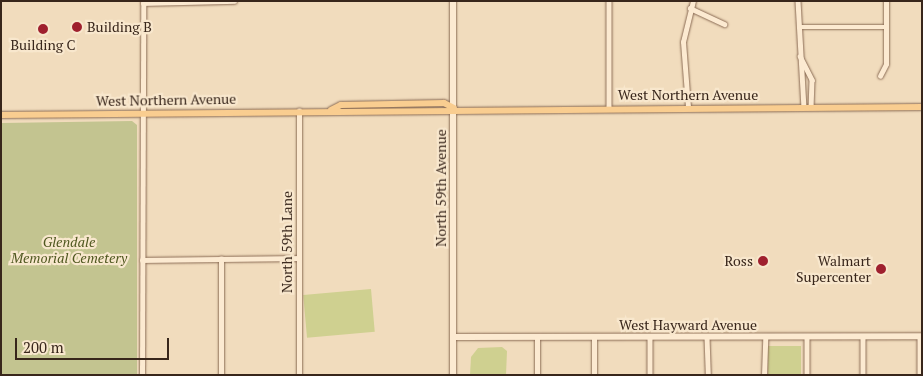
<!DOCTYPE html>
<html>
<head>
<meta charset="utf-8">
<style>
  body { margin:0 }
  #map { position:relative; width:923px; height:376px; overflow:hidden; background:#f1dcbd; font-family:"PT Serif",serif }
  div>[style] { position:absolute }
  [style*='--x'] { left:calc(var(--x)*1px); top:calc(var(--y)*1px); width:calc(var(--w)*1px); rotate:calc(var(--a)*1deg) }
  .green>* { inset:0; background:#cfd090; transform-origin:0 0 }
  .cemetery>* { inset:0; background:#c3c490 }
  .roads { filter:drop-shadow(0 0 1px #8b6c55) drop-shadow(0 0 1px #8b6c55) }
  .street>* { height:4.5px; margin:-2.25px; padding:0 2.25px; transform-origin:2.25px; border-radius:2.25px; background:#fcead1 }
  .secondary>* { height:5.5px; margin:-2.75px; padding:0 2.75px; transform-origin:2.75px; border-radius:2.75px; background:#fcead1 }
  .primary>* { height:6px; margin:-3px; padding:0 3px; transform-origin:3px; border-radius:3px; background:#f9cd90 }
  .dots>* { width:14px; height:14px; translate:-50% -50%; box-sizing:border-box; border:2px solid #f8e7cd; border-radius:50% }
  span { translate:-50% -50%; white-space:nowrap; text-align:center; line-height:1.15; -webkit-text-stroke:4.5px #f8e7cd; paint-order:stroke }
  .poi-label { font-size:14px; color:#38261b }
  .left { translate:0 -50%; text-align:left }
  .right { translate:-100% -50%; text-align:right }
  .street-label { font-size:14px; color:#38261b }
  .park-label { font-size:14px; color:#4f571f; font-style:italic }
  .frame { position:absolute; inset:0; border:2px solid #38261b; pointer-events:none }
  .scale { position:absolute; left:15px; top:338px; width:154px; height:22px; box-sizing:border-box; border:2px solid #38261b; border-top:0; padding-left:6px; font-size:15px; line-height:18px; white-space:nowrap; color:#38261b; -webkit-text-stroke:4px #f8e7cd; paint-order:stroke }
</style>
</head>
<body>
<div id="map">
  <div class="green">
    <i style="left:371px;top:289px;width:43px;height:68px;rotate:85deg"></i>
    <i style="left:768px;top:346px;width:33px;height:29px"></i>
    <i style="clip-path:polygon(502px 347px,507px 351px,506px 375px,470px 375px,471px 357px,478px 348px)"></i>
  </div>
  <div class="cemetery">
    <i style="clip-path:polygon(132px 121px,137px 125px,137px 375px,1px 375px,1px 123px)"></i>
  </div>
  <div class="roads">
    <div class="street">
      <i style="--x:609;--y:1;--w:106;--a:90"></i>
      <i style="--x:798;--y:1;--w:106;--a:86.8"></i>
      <i style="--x:143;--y:3;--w:91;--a:-1.3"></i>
      <i style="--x:690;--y:8;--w:38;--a:25"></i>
      <i style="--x:799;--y:27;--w:87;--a:0"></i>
      <i style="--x:800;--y:56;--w:27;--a:63"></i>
      <i style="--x:812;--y:80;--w:27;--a:92"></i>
      <i style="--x:880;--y:76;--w:13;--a:-63"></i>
      <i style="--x:886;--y:64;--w:63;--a:-90"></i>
      <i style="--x:688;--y:107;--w:65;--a:-94.4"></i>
      <i style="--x:683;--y:42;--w:42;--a:-76.3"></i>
      <i style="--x:142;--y:260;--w:157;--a:-0.7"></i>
      <i style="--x:920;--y:336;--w:39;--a:90"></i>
      <i style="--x:650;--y:337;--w:38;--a:90"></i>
      <i style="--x:707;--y:337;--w:38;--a:88"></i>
      <i style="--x:807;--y:337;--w:38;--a:90"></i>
      <i style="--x:863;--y:337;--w:38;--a:90"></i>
      <i style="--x:142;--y:375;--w:374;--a:-89.8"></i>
      <i style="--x:221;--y:375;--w:116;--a:-90"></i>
      <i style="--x:299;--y:375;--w:264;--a:-90"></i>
      <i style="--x:537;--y:375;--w:38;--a:-90"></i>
      <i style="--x:594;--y:375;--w:38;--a:-90"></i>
      <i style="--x:764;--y:375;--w:38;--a:-88"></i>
    </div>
    <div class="secondary">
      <i style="--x:453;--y:337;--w:469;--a:-0.1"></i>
      <i style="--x:453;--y:375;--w:374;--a:-90"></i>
    </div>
    <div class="primary">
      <i style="--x:331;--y:110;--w:11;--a:-27"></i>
      <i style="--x:341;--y:105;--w:103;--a:-1.1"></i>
      <i style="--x:444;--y:103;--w:11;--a:27"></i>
      <i style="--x:1;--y:115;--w:921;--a:-0.5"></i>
    </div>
  </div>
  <div class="dots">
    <i style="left:77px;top:27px;background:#9f202e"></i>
    <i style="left:43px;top:29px;background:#9f202e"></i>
    <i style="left:763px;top:261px;background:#9f202e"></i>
    <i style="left:881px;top:269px;background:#9f202e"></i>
  </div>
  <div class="poi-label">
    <span class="left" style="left:87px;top:27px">Building B</span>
    <span style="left:43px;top:45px">Building C</span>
    <span class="right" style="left:753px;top:261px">Ross</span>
    <span class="right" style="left:871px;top:269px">Walmart<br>Supercenter</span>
  </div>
  <div class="street-label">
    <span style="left:688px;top:95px">West Northern Avenue</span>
    <span style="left:166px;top:100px;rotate:-1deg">West Northern Avenue</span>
    <span style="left:441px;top:188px;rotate:-90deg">North 59th Avenue</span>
    <span style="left:287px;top:242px;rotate:-90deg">North 59th Lane</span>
    <span style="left:688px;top:325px">West Hayward Avenue</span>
  </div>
  <div class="park-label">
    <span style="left:69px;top:250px">Glendale<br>Memorial Cemetery</span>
  </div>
  <div class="frame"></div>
  <div class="scale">200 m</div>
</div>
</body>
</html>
